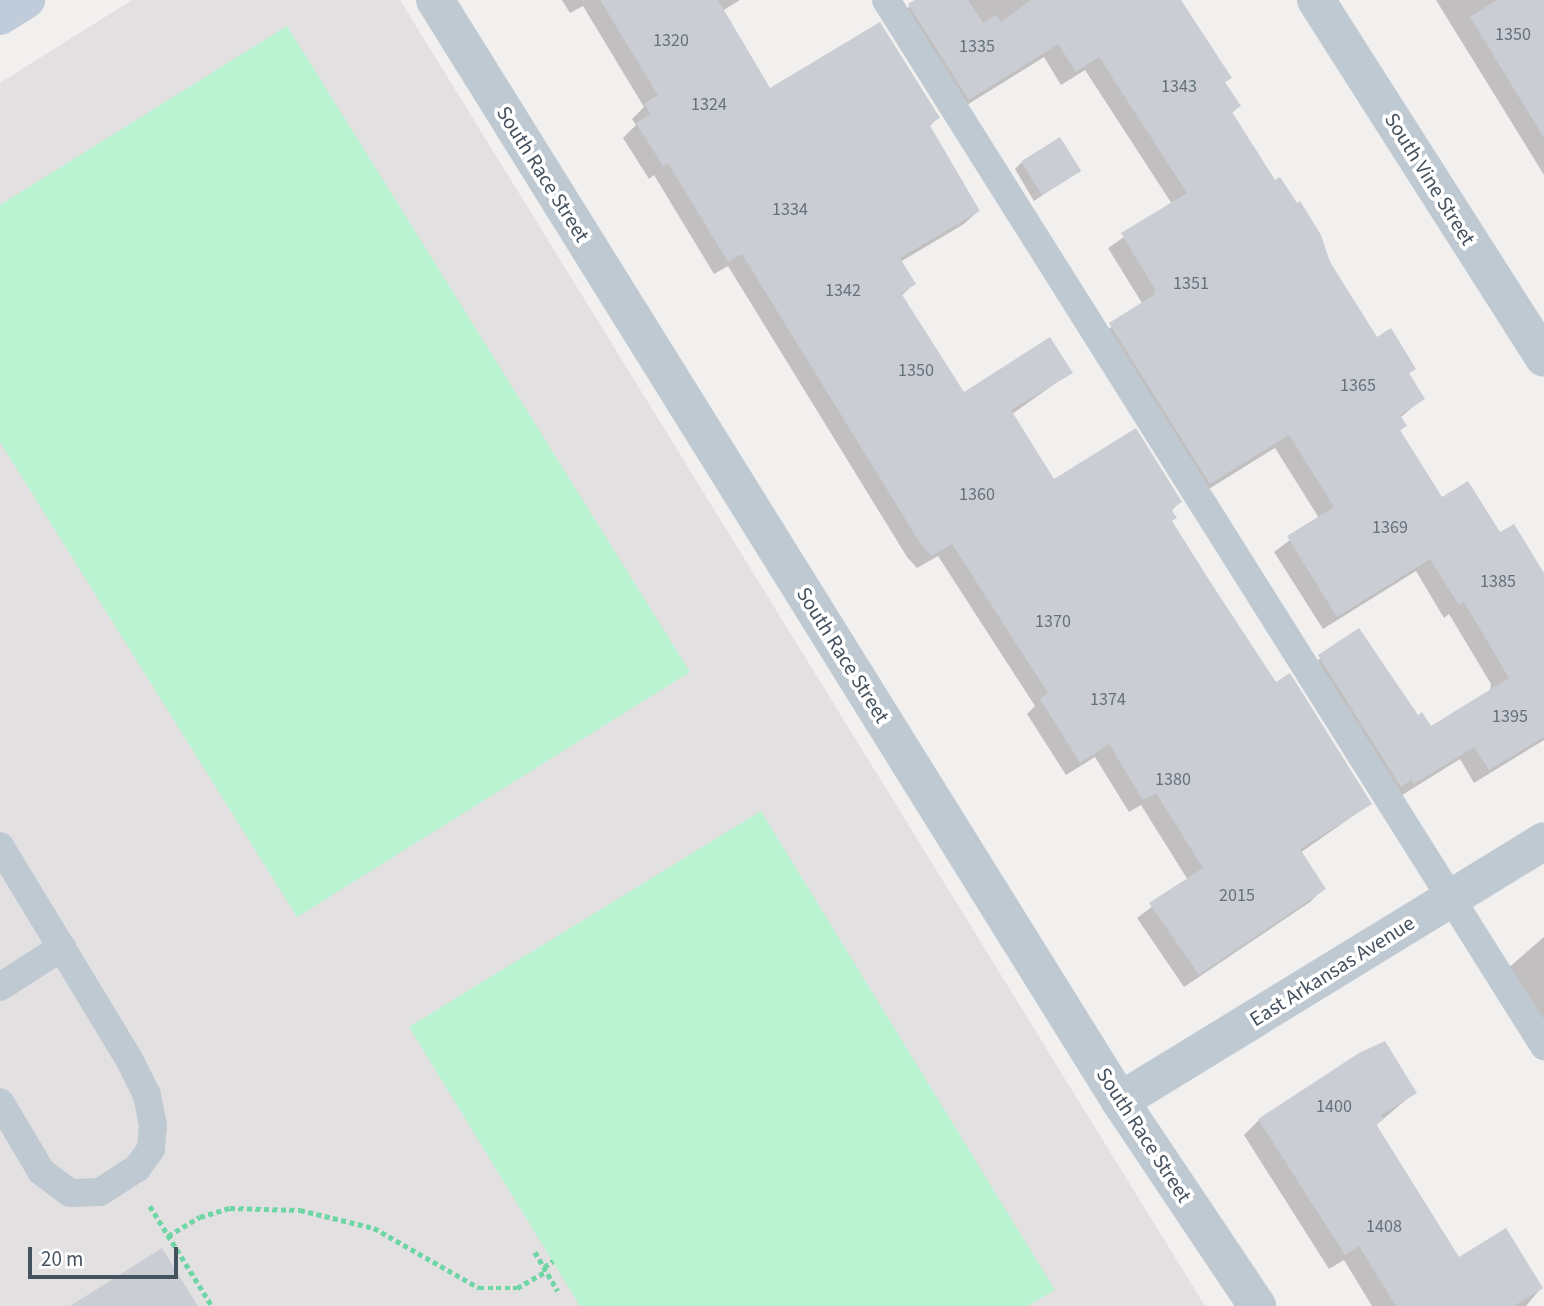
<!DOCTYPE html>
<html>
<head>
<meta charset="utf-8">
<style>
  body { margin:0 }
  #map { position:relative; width:1544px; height:1306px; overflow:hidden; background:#f2efef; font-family:"Source Sans 3",sans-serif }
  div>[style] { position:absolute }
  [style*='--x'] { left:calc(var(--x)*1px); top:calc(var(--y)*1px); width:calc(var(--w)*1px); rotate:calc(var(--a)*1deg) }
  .education>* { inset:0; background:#e3e0e1 }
  .green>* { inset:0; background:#b9f3d1 }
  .shadow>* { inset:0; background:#0003 }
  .building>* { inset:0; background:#caced4; transform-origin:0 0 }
  .path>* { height:4.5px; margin-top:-2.25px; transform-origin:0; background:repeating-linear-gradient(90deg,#6ed5a4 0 5px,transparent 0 8.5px) }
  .lane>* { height:28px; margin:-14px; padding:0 14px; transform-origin:14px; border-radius:14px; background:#bec9d2 }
  .street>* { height:38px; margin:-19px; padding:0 19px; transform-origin:19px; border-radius:19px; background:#bec9d2 }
  .secondary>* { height:38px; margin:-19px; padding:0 19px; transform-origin:19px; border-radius:19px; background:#c0ccda }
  span { translate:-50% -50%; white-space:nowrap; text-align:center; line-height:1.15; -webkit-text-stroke:7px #fff; paint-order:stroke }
  .number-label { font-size:18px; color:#66717c }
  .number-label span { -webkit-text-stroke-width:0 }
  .street-label { font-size:21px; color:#45525f }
  .scale { position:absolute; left:28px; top:1247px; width:150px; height:32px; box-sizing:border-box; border:4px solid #45525f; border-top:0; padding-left:9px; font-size:21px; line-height:24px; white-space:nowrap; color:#45525f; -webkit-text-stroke:5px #fff; paint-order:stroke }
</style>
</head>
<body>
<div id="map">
  <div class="education">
    <i style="clip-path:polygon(132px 0,400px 0,1205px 1306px,0 1306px,0 83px)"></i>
  </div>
  <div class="green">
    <i style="clip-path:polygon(287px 26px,690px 672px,297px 917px,0 442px,0 205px)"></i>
    <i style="clip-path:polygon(761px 811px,1055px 1290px,1028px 1306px,580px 1306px,409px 1027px)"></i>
  </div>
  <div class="shadow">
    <i style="clip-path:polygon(562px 0,740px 0,722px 11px,769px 90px,938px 117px,929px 127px,978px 211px,964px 224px,900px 262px,914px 284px,901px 296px,963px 394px,1070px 373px,1012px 414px,1053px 482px,1180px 502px,1170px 512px,1171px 522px,1275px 684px,1370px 804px,1300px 853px,1323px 889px,1310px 902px,1184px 987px,1137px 918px,1188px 880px,1141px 805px,1129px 812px,1095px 757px,1066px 775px,1027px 714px,1035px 706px,938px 556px,917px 568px,907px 557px,728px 266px,714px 274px,654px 175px,649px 179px,623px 138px,636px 125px,632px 119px,644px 107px,583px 6px,570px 13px)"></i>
    <i style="clip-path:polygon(917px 0,1179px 0,1230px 77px,1224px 83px,1239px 106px,1231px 114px,1376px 339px,1414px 369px,1408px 374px,1423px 398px,1400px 418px,1405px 426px,1399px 431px,1441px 499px,1499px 535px,1544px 576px,1544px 740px,1474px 783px,1460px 759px,1399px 797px,1305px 670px,1358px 630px,1417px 717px,1431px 728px,1490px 691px,1491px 684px,1449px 614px,1444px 618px,1416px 571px,1323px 629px,1274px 552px,1319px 518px,1275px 448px,1196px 497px,1096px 339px,1142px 303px,1108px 248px,1172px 204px,1085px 70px,1061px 85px,1044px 57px,954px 113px,895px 19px)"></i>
    <i style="clip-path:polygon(1436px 0,1544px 0,1544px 175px)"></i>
    <i style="clip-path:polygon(1022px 162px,1078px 171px,1034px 201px,1015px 169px)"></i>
    <i style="clip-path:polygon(1544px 937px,1544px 1052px,1499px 976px)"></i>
    <i style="clip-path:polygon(1414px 1093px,1375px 1126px,1459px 1259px,1541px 1288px,1526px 1306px,1372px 1306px,1344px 1260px,1329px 1269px,1244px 1135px,1259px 1120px)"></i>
  </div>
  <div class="building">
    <i style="clip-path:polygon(600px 0,718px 0,770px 88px,880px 22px,940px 118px,929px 124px,980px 211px,900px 258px,916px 284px,901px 293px,964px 392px,1050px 337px,1073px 373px,1011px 410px,1054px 479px,1136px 428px,1182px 502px,1171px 509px,1177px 518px,1172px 521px,1213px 586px,1276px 682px,1290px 673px,1372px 804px,1300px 849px,1326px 889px,1199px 975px,1149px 903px,1203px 868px,1156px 793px,1143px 800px,1109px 744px,1080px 763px,1040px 699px,1048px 693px,952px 544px,931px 556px,920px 543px,742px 254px,728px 262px,668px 163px,663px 166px,636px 123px,651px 114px,644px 104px,658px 95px)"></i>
    <i style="clip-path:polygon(915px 0,968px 0,983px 23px,996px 15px,1001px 22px,1031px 0,1181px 0,1232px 78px,1225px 82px,1241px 106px,1232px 112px,1275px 180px,1280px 177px,1297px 203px,1300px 201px,1321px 235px,1330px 262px,1377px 337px,1391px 328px,1416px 369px,1409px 373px,1425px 399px,1400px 415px,1407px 426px,1400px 430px,1442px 497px,1468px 481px,1500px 532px,1514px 524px,1544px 573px,1544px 737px,1489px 770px,1474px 747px,1414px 784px,1411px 780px,1401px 787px,1318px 655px,1359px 628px,1418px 715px,1422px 712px,1431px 726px,1509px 678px,1464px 602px,1459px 605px,1430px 559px,1337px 617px,1287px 536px,1334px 507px,1289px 435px,1210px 484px,1109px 323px,1154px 295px,1155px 289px,1121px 233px,1187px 193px,1099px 57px,1076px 72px,1058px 44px,969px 100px,908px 4px)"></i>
    <i style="clip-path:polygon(1497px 0,1544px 0,1544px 138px,1470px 17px)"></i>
    <i style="left:1060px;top:137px;width:40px;height:46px;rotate:58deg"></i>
    <i style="clip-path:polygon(1385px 1041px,1417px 1093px,1381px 1115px,1383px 1120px,1376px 1124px,1459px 1257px,1506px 1228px,1543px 1288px,1514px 1306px,1396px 1306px,1359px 1246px,1345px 1255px,1258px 1119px,1359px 1053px)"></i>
    <i style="clip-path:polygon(162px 1248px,198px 1306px,70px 1306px)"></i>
  </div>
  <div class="path">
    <i style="--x:150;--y:1206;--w:118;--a:58.2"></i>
    <i style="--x:168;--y:1236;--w:37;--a:-31"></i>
    <i style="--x:200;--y:1217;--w:31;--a:-17"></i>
    <i style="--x:230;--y:1208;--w:70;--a:1.6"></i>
    <i style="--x:300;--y:1210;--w:76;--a:13.7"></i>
    <i style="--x:374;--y:1228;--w:121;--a:29.7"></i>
    <i style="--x:479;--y:1288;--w:38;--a:0"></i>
    <i style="--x:517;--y:1288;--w:34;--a:-30"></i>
    <i style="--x:535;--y:1252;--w:45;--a:59.5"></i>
    <i style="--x:544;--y:1267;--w:11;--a:-34"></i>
  </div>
  <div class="lane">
    <i style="--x:886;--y:0;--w:1236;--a:57.83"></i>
    <i style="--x:0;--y:846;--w:247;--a:58.8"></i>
    <i style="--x:128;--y:1057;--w:42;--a:63.4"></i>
    <i style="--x:147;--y:1095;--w:31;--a:79"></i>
    <i style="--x:153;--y:1125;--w:24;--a:95"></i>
    <i style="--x:151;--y:1149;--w:24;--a:126"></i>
    <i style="--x:137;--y:1168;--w:44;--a:147"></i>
    <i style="--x:100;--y:1192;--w:30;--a:178"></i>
    <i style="--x:70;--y:1193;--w:36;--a:-143"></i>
    <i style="--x:41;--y:1171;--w:80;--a:-120.7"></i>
    <i style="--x:0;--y:987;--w:74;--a:-32.8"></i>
  </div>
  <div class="street">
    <i style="--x:435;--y:0;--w:1297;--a:58.11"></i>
    <i style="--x:1120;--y:1101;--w:247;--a:56.2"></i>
    <i style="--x:1316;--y:0;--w:424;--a:57.5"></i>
    <i style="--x:1120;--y:1101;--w:497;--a:-31.5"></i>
  </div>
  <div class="secondary">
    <i style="--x:0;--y:16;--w:31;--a:-32"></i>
  </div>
  <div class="number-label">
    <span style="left:1513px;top:35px">1350</span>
    <span style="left:671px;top:41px">1320</span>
    <span style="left:977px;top:47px">1335</span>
    <span style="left:1179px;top:87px">1343</span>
    <span style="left:709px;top:105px">1324</span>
    <span style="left:790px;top:210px">1334</span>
    <span style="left:1191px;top:284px">1351</span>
    <span style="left:843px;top:291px">1342</span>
    <span style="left:916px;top:371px">1350</span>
    <span style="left:1358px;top:386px">1365</span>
    <span style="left:977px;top:495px">1360</span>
    <span style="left:1390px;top:528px">1369</span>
    <span style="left:1498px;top:582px">1385</span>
    <span style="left:1053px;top:622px">1370</span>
    <span style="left:1108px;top:700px">1374</span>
    <span style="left:1510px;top:717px">1395</span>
    <span style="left:1173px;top:780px">1380</span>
    <span style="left:1237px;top:896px">2015</span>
    <span style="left:1334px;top:1107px">1400</span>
    <span style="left:1384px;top:1227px">1408</span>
  </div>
  <div class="street-label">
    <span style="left:543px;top:174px;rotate:58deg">South Race Street</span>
    <span style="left:1430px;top:179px;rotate:58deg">South Vine Street</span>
    <span style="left:843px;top:655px;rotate:58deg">South Race Street</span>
    <span style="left:1332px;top:971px;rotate:-32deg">East Arkansas Avenue</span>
    <span style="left:1144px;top:1135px;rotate:57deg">South Race Street</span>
  </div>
  <div class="scale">20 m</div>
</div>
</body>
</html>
